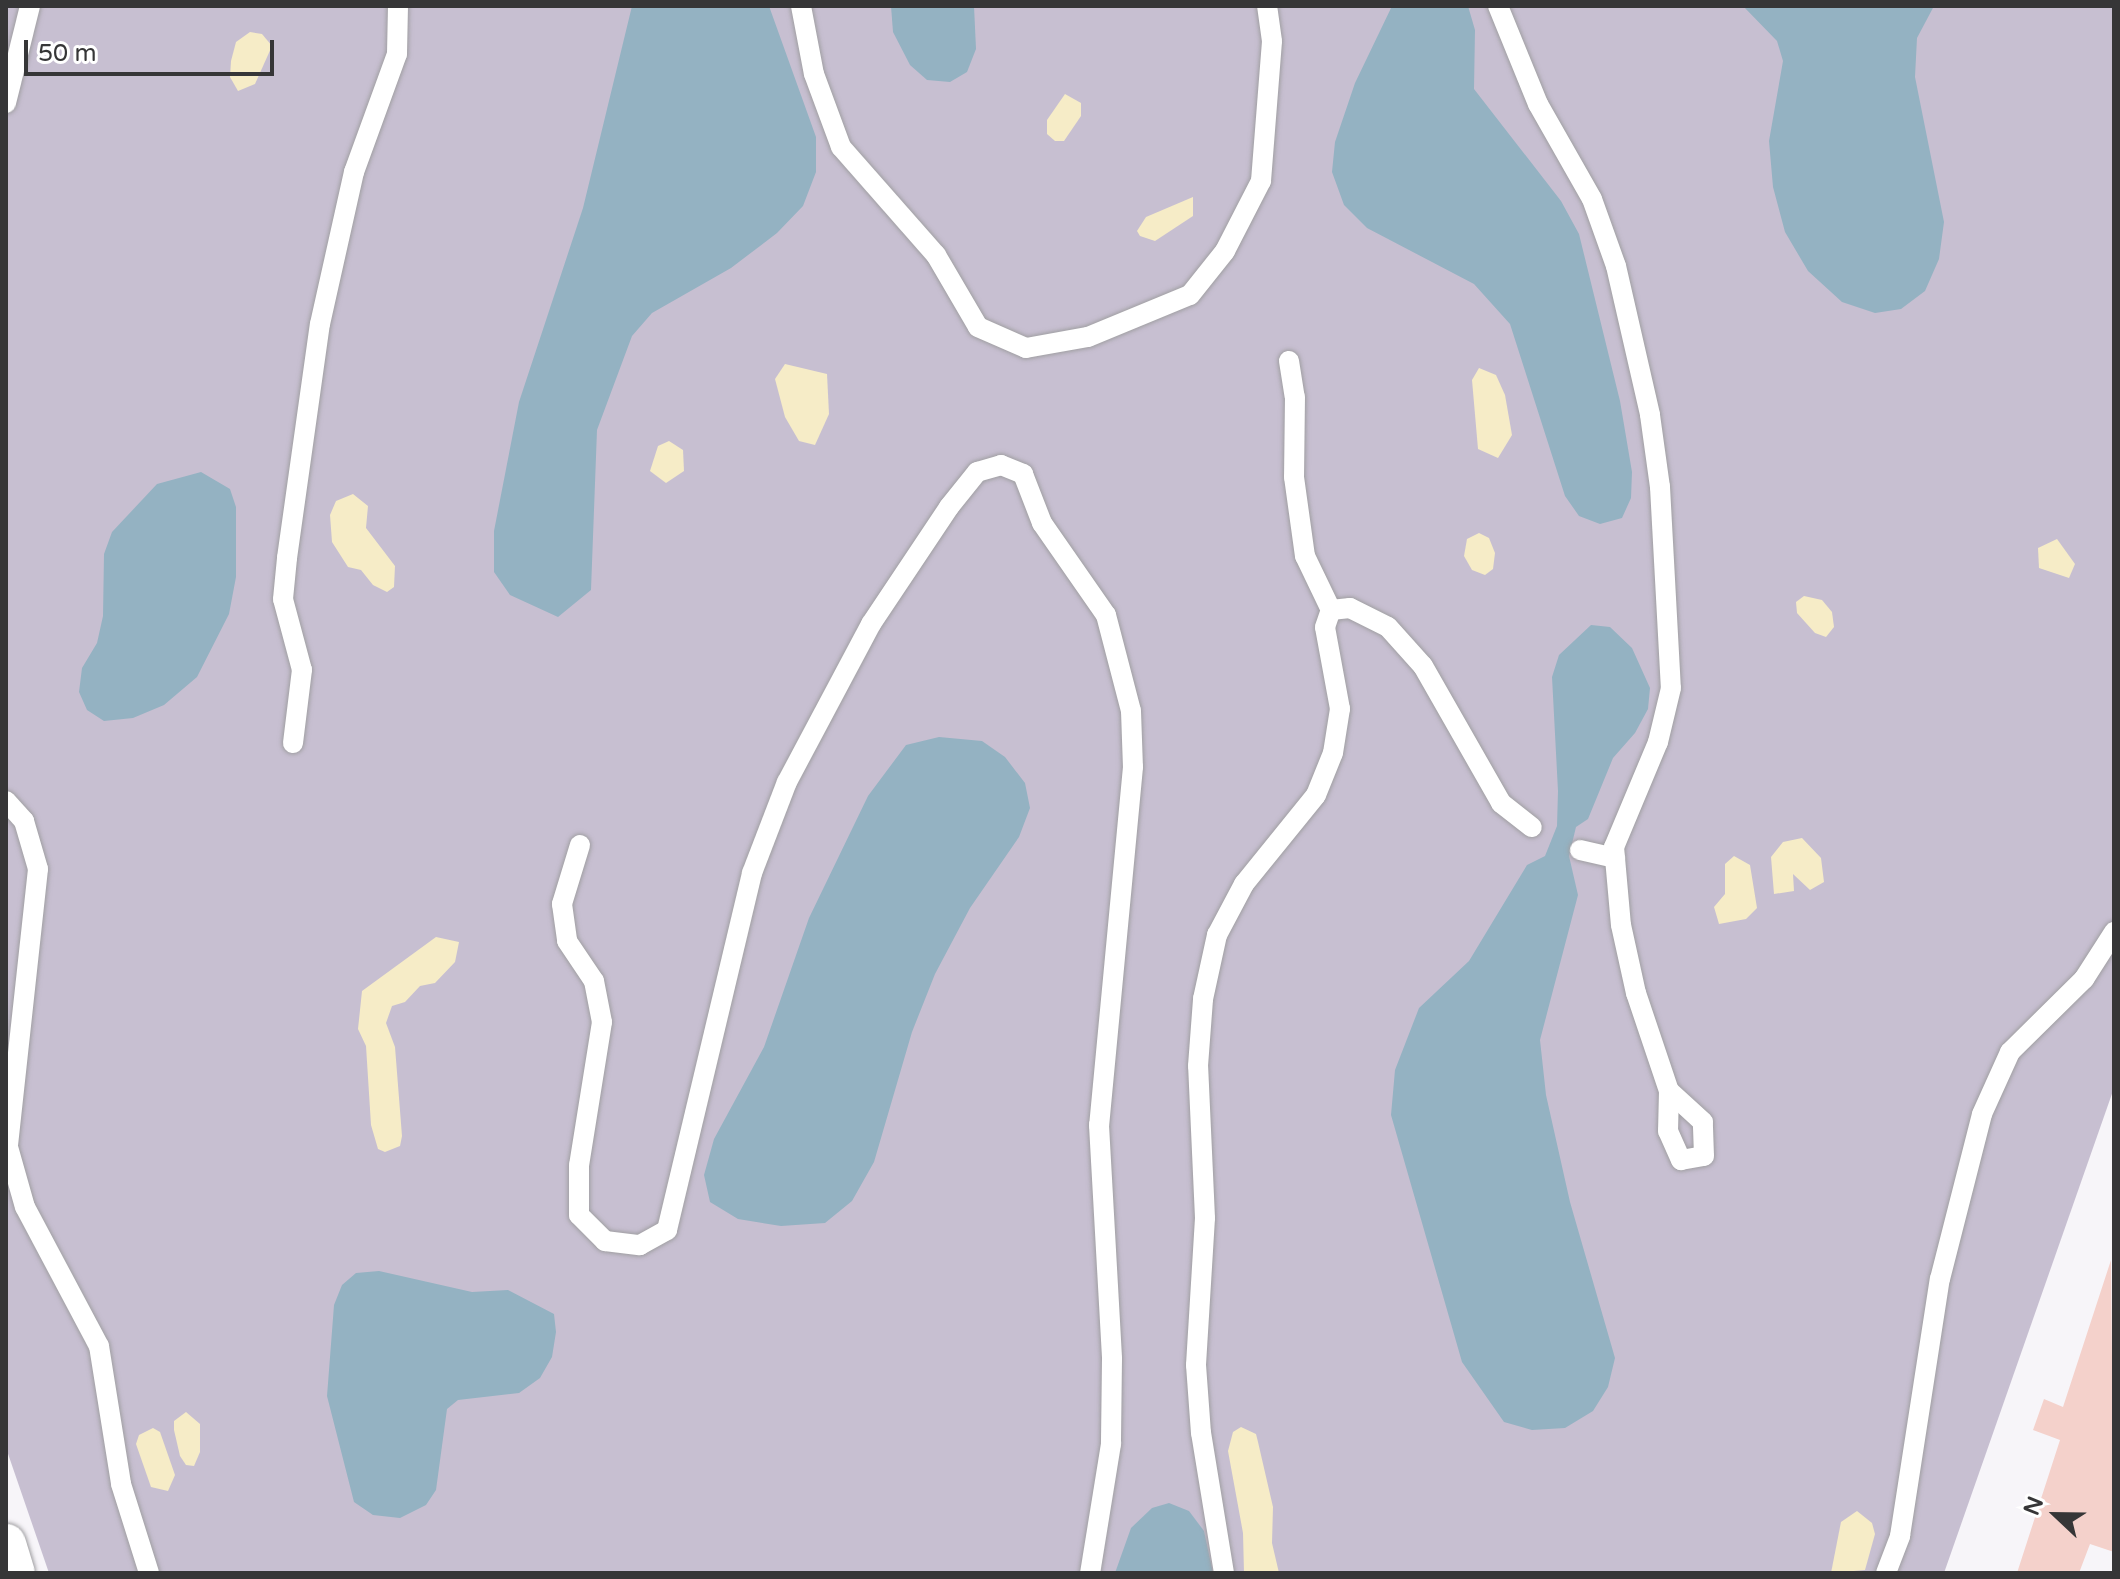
<!DOCTYPE html>
<html>
<head>
<meta charset="utf-8">
<style>
  body { margin:0 }
  #map { position:relative; width:2120px; height:1579px; overflow:hidden; background:#f7f5f9; font-family:"Varela Round",sans-serif }
  div>[style] { position:absolute }
  [style*='--x'] { left:calc(var(--x)*1px); top:calc(var(--y)*1px); width:calc(var(--w)*1px); rotate:calc(var(--a)*1deg) }
  .green>* { inset:0; background:#c7bfd1 }
  .sand>* { inset:0; background:#f6ecc7 }
  .water>* { inset:0; background:#94b2c2 }
  .building>* { inset:0; background:#f4d1cb }
  .roads { filter:drop-shadow(0 0 2px #a09fa2) drop-shadow(0 0 2px #a09fa2) }
  .service>* { height:20px; margin:-10px; padding:0 10px; transform-origin:10px; border-radius:10px; background:#fff }
  .minor>* { height:40px; margin:-20px; padding:0 20px; transform-origin:20px; border-radius:20px; background:#fff }
  span { translate:-50% -50%; white-space:nowrap; text-align:center; line-height:1.15; -webkit-text-stroke:7px #fff; paint-order:stroke }
  .frame { position:absolute; inset:0; border:8px solid #363637; pointer-events:none }
  .north { position:absolute; left:2016px; top:1475px; width:80px; height:80px; -webkit-text-stroke:6px #fff; paint-order:stroke; rotate:292deg; font-size:22px; font-weight:700; line-height:32px; text-align:center; color:#363637 }
  .north::after { content:''; display:block; margin:auto; width:28px; height:36px; background:#363637; clip-path:polygon(50% 0,100% 100%,50% 72%,0 100%) }
  .scale { position:absolute; left:24px; top:40px; width:250px; height:36px; box-sizing:border-box; border:4px solid #363637; border-top:0; padding-left:10px; font-size:24px; line-height:28px; white-space:nowrap; color:#363637; -webkit-text-stroke:6px #fff; paint-order:stroke }
</style>
</head>
<body>
<div id="map">
  <div class="green">
    <i style="clip-path:polygon(6px 6px,2114px 6px,2114px 1088px,1944px 1573px,49px 1573px,6px 1448px)"></i>
  </div>
  <div class="sand">
    <i style="clip-path:polygon(250px 32px,262px 34px,272px 46px,255px 84px,238px 91px,230px 77px,231px 61px,236px 42px)"></i>
    <i style="clip-path:polygon(1065px 94px,1081px 103px,1081px 116px,1064px 141px,1055px 141px,1047px 134px,1047px 120px)"></i>
    <i style="clip-path:polygon(1193px 197px,1193px 216px,1155px 241px,1140px 236px,1137px 231px,1146px 217px)"></i>
    <i style="clip-path:polygon(785px 364px,827px 374px,829px 414px,815px 445px,799px 441px,785px 417px,775px 379px)"></i>
    <i style="clip-path:polygon(1479px 368px,1496px 375px,1505px 395px,1512px 435px,1498px 458px,1478px 449px,1472px 380px)"></i>
    <i style="clip-path:polygon(669px 441px,683px 450px,684px 471px,666px 483px,650px 471px,658px 446px)"></i>
    <i style="clip-path:polygon(353px 494px,368px 506px,366px 528px,395px 566px,394px 587px,387px 592px,373px 585px,361px 570px,348px 567px,332px 542px,330px 515px,336px 501px)"></i>
    <i style="clip-path:polygon(1479px 533px,1489px 538px,1495px 553px,1493px 569px,1485px 575px,1472px 570px,1464px 556px,1467px 539px)"></i>
    <i style="clip-path:polygon(2057px 539px,2075px 564px,2069px 578px,2039px 568px,2038px 548px)"></i>
    <i style="clip-path:polygon(1804px 596px,1822px 600px,1832px 612px,1834px 627px,1826px 637px,1815px 633px,1797px 613px,1796px 602px)"></i>
    <i style="clip-path:polygon(1802px 838px,1821px 858px,1824px 882px,1810px 890px,1793px 874px,1794px 891px,1774px 894px,1771px 857px,1783px 842px)"></i>
    <i style="clip-path:polygon(1734px 856px,1750px 865px,1757px 908px,1746px 919px,1719px 924px,1714px 907px,1725px 894px,1725px 864px)"></i>
    <i style="clip-path:polygon(436px 937px,459px 942px,455px 962px,435px 983px,420px 986px,405px 1002px,392px 1006px,386px 1023px,395px 1047px,402px 1136px,400px 1146px,385px 1152px,378px 1149px,371px 1125px,366px 1046px,358px 1029px,362px 991px)"></i>
    <i style="clip-path:polygon(186px 1412px,200px 1424px,200px 1452px,194px 1466px,186px 1465px,180px 1456px,174px 1430px,174px 1421px)"></i>
    <i style="clip-path:polygon(1241px 1427px,1256px 1434px,1258px 1442px,1273px 1507px,1272px 1543px,1279px 1573px,1244px 1573px,1243px 1533px,1228px 1451px,1233px 1432px)"></i>
    <i style="clip-path:polygon(153px 1428px,160px 1432px,175px 1475px,168px 1491px,151px 1487px,136px 1444px,139px 1435px)"></i>
    <i style="clip-path:polygon(1857px 1511px,1872px 1523px,1875px 1534px,1865px 1570px,1831px 1573px,1841px 1522px)"></i>
  </div>
  <div class="water">
    <i style="clip-path:polygon(632px 6px,769px 6px,816px 137px,816px 172px,803px 206px,777px 233px,731px 268px,652px 313px,632px 336px,597px 430px,591px 590px,558px 617px,510px 595px,494px 572px,494px 531px,519px 402px,583px 208px)"></i>
    <i style="clip-path:polygon(891px 6px,974px 6px,976px 49px,967px 72px,950px 82px,927px 80px,910px 65px,893px 32px)"></i>
    <i style="clip-path:polygon(1392px 6px,1468px 6px,1475px 30px,1474px 89px,1561px 201px,1579px 234px,1620px 401px,1632px 472px,1631px 498px,1622px 518px,1600px 524px,1579px 516px,1565px 496px,1510px 324px,1474px 284px,1367px 228px,1344px 205px,1332px 172px,1335px 142px,1355px 83px)"></i>
    <i style="clip-path:polygon(1743px 6px,1934px 6px,1917px 38px,1915px 77px,1944px 222px,1939px 259px,1925px 291px,1901px 309px,1875px 313px,1842px 302px,1808px 271px,1785px 232px,1773px 187px,1769px 141px,1783px 61px,1777px 41px)"></i>
    <i style="clip-path:polygon(201px 472px,230px 489px,236px 507px,236px 577px,229px 614px,197px 677px,164px 705px,133px 718px,104px 721px,87px 710px,79px 692px,82px 668px,97px 643px,103px 616px,104px 554px,112px 532px,157px 484px)"></i>
    <i style="clip-path:polygon(1591px 625px,1610px 627px,1632px 648px,1650px 688px,1648px 709px,1635px 733px,1613px 758px,1588px 819px,1576px 827px,1569px 856px,1578px 895px,1540px 1040px,1546px 1095px,1570px 1202px,1615px 1358px,1608px 1387px,1593px 1411px,1565px 1428px,1532px 1430px,1504px 1422px,1462px 1362px,1391px 1115px,1395px 1070px,1419px 1008px,1469px 961px,1527px 865px,1545px 856px,1557px 826px,1558px 791px,1552px 677px,1559px 655px)"></i>
    <i style="clip-path:polygon(939px 737px,982px 741px,1005px 757px,1025px 783px,1030px 808px,1019px 837px,970px 908px,935px 974px,912px 1032px,874px 1162px,852px 1201px,825px 1223px,781px 1226px,738px 1219px,710px 1202px,704px 1175px,714px 1139px,764px 1047px,809px 918px,868px 796px,906px 745px)"></i>
    <i style="clip-path:polygon(379px 1271px,472px 1292px,508px 1290px,554px 1314px,556px 1332px,552px 1357px,540px 1378px,519px 1393px,458px 1400px,447px 1409px,436px 1490px,426px 1505px,400px 1518px,373px 1515px,354px 1502px,327px 1396px,334px 1305px,342px 1285px,356px 1273px)"></i>
    <i style="clip-path:polygon(1169px 1503px,1189px 1511px,1204px 1531px,1213px 1573px,1115px 1573px,1131px 1528px,1152px 1508px)"></i>
  </div>
  <div class="building">
    <i style="clip-path:polygon(2111px 1260px,2114px 1552px,2090px 1544px,2079px 1573px,2017px 1573px,2060px 1440px,2033px 1430px,2044px 1399px,2063px 1407px)"></i>
  </div>
  <div class="roads">
    <div class="service">
      <i style="--x:801;--y:6;--w:69;--a:79.2"></i>
      <i style="--x:814;--y:74;--w:78;--a:69.7"></i>
      <i style="--x:841;--y:147;--w:144;--a:48.7"></i>
      <i style="--x:936;--y:255;--w:83;--a:59.7"></i>
      <i style="--x:978;--y:327;--w:52;--a:23.6"></i>
      <i style="--x:1026;--y:348;--w:63;--a:-10.1"></i>
      <i style="--x:1088;--y:337;--w:110;--a:-22.4"></i>
      <i style="--x:1190;--y:295;--w:56;--a:-51.5"></i>
      <i style="--x:1225;--y:251;--w:79;--a:-62.8"></i>
      <i style="--x:1261;--y:181;--w:140;--a:-85.5"></i>
      <i style="--x:1272;--y:41;--w:35;--a:-98"></i>
      <i style="--x:1498;--y:6;--w:106;--a:67.8"></i>
      <i style="--x:1538;--y:104;--w:109;--a:60.4"></i>
      <i style="--x:1592;--y:199;--w:71;--a:70.3"></i>
      <i style="--x:1616;--y:266;--w:153;--a:77.1"></i>
      <i style="--x:1650;--y:415;--w:73;--a:82.1"></i>
      <i style="--x:1660;--y:487;--w:201;--a:86.9"></i>
      <i style="--x:1671;--y:688;--w:56;--a:103.5"></i>
      <i style="--x:1658;--y:742;--w:114;--a:112.7"></i>
      <i style="--x:1614;--y:847;--w:78;--a:84.9"></i>
      <i style="--x:1621;--y:925;--w:70;--a:77.6"></i>
      <i style="--x:1636;--y:993;--w:103;--a:71.4"></i>
      <i style="--x:1669;--y:1091;--w:40;--a:91.4"></i>
      <i style="--x:1668;--y:1131;--w:32;--a:66"></i>
      <i style="--x:1681;--y:1160;--w:23;--a:-10"></i>
      <i style="--x:1704;--y:1156;--w:34;--a:-92"></i>
      <i style="--x:1703;--y:1122;--w:46;--a:-137.6"></i>
      <i style="--x:6;--y:103;--w:100;--a:-76.1"></i>
      <i style="--x:1289;--y:361;--w:36;--a:81"></i>
      <i style="--x:1295;--y:397;--w:80;--a:90.7"></i>
      <i style="--x:1294;--y:477;--w:80;--a:82.1"></i>
      <i style="--x:1305;--y:556;--w:60;--a:64.3"></i>
      <i style="--x:293;--y:743;--w:74;--a:-83"></i>
      <i style="--x:302;--y:670;--w:73;--a:-105"></i>
      <i style="--x:283;--y:599;--w:41;--a:-84.4"></i>
      <i style="--x:287;--y:558;--w:236;--a:-82"></i>
      <i style="--x:320;--y:324;--w:156;--a:-77.4"></i>
      <i style="--x:354;--y:172;--w:126;--a:-70"></i>
      <i style="--x:397;--y:54;--w:48;--a:-88.8"></i>
      <i style="--x:6;--y:801;--w:27;--a:48"></i>
      <i style="--x:24;--y:821;--w:50;--a:73.7"></i>
      <i style="--x:38;--y:869;--w:280;--a:96.2"></i>
      <i style="--x:8;--y:1147;--w:62;--a:74.2"></i>
      <i style="--x:25;--y:1207;--w:157;--a:62"></i>
      <i style="--x:99;--y:1346;--w:140;--a:80.9"></i>
      <i style="--x:121;--y:1484;--w:93;--a:72.5"></i>
      <i style="--x:580;--y:845;--w:62;--a:107"></i>
      <i style="--x:562;--y:904;--w:37;--a:82"></i>
      <i style="--x:567;--y:941;--w:48;--a:56"></i>
      <i style="--x:594;--y:981;--w:42;--a:79"></i>
      <i style="--x:602;--y:1022;--w:145;--a:99.1"></i>
      <i style="--x:579;--y:1165;--w:50;--a:90"></i>
      <i style="--x:579;--y:1215;--w:37;--a:45"></i>
      <i style="--x:605;--y:1241;--w:35;--a:7"></i>
      <i style="--x:640;--y:1245;--w:31;--a:-29"></i>
      <i style="--x:667;--y:1230;--w:367;--a:-76.6"></i>
      <i style="--x:752;--y:873;--w:97;--a:-69"></i>
      <i style="--x:787;--y:782;--w:179;--a:-62"></i>
      <i style="--x:871;--y:624;--w:141;--a:-56.3"></i>
      <i style="--x:949;--y:507;--w:45;--a:-51.3"></i>
      <i style="--x:977;--y:472;--w:25;--a:-16"></i>
      <i style="--x:1001;--y:465;--w:24;--a:22"></i>
      <i style="--x:1023;--y:474;--w:53;--a:68.8"></i>
      <i style="--x:1042;--y:523;--w:112;--a:55.2"></i>
      <i style="--x:1106;--y:615;--w:99;--a:75.4"></i>
      <i style="--x:1131;--y:711;--w:56;--a:88"></i>
      <i style="--x:1133;--y:767;--w:360;--a:95.4"></i>
      <i style="--x:1099;--y:1125;--w:234;--a:86.8"></i>
      <i style="--x:1112;--y:1359;--w:85;--a:90.7"></i>
      <i style="--x:1111;--y:1444;--w:131;--a:99.2"></i>
      <i style="--x:1580;--y:850;--w:36;--a:13"></i>
      <i style="--x:1224;--y:1573;--w:142;--a:-99.3"></i>
      <i style="--x:1201;--y:1433;--w:68;--a:-94.2"></i>
      <i style="--x:1196;--y:1365;--w:147;--a:-86.5"></i>
      <i style="--x:1205;--y:1218;--w:152;--a:-92.6"></i>
      <i style="--x:1198;--y:1066;--w:67;--a:-85.7"></i>
      <i style="--x:1203;--y:999;--w:66;--a:-77.7"></i>
      <i style="--x:1217;--y:935;--w:58;--a:-62.1"></i>
      <i style="--x:1244;--y:884;--w:114;--a:-51"></i>
      <i style="--x:1316;--y:795;--w:45;--a:-68"></i>
      <i style="--x:1333;--y:753;--w:45;--a:-81"></i>
      <i style="--x:1340;--y:709;--w:83;--a:-100.4"></i>
      <i style="--x:1325;--y:627;--w:18;--a:-71"></i>
      <i style="--x:1331;--y:610;--w:19;--a:-6"></i>
      <i style="--x:1350;--y:608;--w:42;--a:26.6"></i>
      <i style="--x:1388;--y:627;--w:52;--a:48.1"></i>
      <i style="--x:1423;--y:666;--w:158;--a:60.3"></i>
      <i style="--x:1501;--y:803;--w:39;--a:38"></i>
      <i style="--x:1886;--y:1573;--w:40;--a:-69"></i>
      <i style="--x:1900;--y:1536;--w:260;--a:-81.2"></i>
      <i style="--x:1940;--y:1279;--w:170;--a:-75.7"></i>
      <i style="--x:1982;--y:1114;--w:68;--a:-65.7"></i>
      <i style="--x:2010;--y:1052;--w:104;--a:-44.6"></i>
      <i style="--x:2084;--y:979;--w:56;--a:-57.4"></i>
    </div>
    <div class="minor">
      <i style="--x:6;--y:1544;--w:30;--a:73"></i>
    </div>
  </div>
  <div class="frame"></div>
  <div class="north">N</div>
  <div class="scale">50 m</div>
</div>
</body>
</html>
